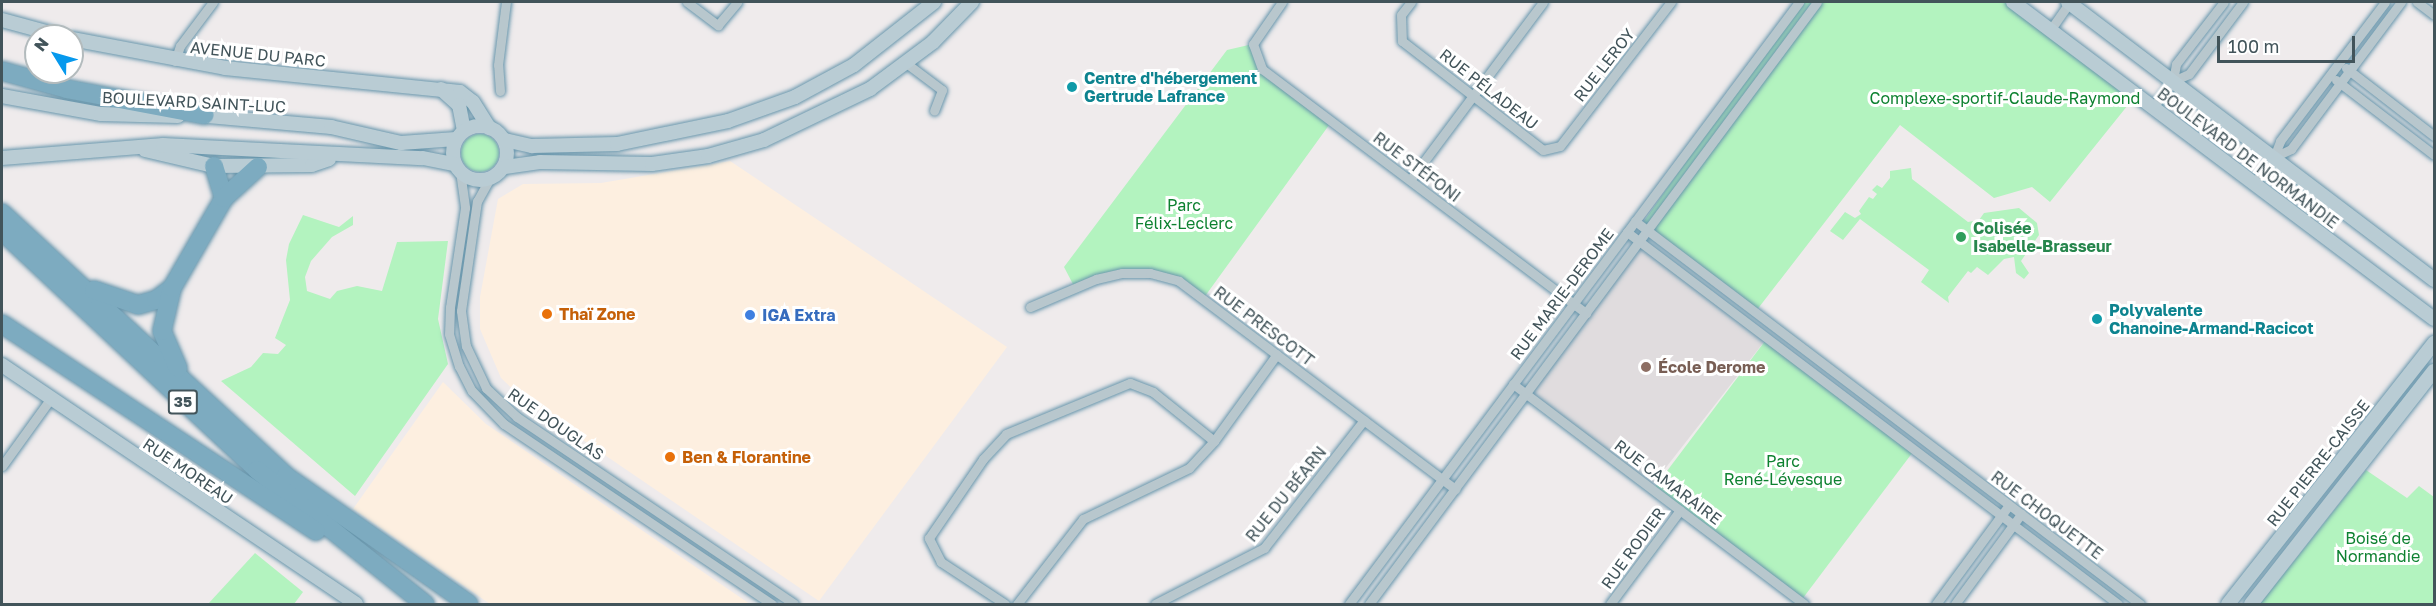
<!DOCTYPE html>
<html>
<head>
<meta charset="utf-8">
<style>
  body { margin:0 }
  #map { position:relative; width:2436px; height:606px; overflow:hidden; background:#efebec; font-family:"Golos Text",sans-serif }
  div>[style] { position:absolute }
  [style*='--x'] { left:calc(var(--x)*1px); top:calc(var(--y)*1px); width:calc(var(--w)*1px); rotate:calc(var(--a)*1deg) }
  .commercial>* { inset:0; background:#fdefe0 }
  .education>* { inset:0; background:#e0dcde; transform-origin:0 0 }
  .green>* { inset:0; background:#b3f3bf; transform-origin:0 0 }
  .round { border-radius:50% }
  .roads { filter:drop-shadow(0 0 2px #6896ac) drop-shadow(0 0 2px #6896ac) }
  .street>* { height:9px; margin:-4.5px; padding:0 4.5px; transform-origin:4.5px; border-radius:4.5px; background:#b8c7cd }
  .secondary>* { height:14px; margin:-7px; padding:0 7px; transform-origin:7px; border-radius:7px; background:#b9ccd4 }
  .secondary>.ring { margin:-7px; padding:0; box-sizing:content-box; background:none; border:14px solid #b9ccd4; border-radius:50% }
  .highway>* { height:18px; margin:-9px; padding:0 9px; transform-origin:9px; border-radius:9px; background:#7dabc0 }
  .dots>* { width:16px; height:16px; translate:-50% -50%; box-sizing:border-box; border:3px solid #fff; border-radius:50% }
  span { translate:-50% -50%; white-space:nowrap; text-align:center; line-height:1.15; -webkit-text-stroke:6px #fff; paint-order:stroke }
  .shield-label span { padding:2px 4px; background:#fff; border:2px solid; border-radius:4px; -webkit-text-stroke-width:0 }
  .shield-label { font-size:15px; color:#42545a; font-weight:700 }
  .street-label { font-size:16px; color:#42545a }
  .culture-label { font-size:16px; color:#0d838f; font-weight:700 }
  .left { translate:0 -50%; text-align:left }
  .park-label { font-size:16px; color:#0d8130 }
  .leisure-label { font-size:16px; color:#27864d; font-weight:700 }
  .food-label { font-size:16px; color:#c56008; font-weight:700 }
  .shop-label { font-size:16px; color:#366cbe; font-weight:700 }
  .education-label { font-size:16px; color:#785e54; font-weight:700 }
  .frame { position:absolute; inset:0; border:3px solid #42545a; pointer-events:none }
  .north { position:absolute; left:24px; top:24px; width:60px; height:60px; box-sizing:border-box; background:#fff; border:2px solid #b3bbbd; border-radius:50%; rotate:307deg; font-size:16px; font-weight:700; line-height:24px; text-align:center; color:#42545a }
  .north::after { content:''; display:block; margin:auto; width:21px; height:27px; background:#0799ed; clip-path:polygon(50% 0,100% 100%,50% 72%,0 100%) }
  .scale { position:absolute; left:2217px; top:36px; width:138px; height:27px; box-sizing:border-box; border:3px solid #42545a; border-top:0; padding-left:8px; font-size:18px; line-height:21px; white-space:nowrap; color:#42545a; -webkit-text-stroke:4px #fff; paint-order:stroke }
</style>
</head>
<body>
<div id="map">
  <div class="commercial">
    <i style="clip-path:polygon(730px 161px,1007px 347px,819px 601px,524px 400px,501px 378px,480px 329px,480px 297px,498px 199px,523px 184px,601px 183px)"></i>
    <i style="clip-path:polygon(443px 382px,486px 424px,750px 604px,490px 604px,353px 509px)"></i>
  </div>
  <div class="education">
    <i style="left:1639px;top:242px;width:160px;height:189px;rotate:38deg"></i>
  </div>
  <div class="green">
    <i style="clip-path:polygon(1799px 2px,2019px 2px,2136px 95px,2050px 202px,2032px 187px,1994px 198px,1900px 125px,1753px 315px,1639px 228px)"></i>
    <i style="clip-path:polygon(1253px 44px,1262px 69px,1332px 121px,1203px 299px,1179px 281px,1122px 273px,1075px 288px,1064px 267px,1227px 50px)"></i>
    <i class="round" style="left:461px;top:134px;width:38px;height:38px"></i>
    <i style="clip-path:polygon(1911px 168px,1912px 179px,1968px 222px,1979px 220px,1984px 213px,2019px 208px,2037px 223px,2039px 235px,2021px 261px,2029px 273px,2024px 279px,2016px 273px,2014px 257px,2004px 259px,1988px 275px,1977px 267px,1971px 273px,1968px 271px,1948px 297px,1949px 303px,1921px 282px,1929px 270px,1860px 219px,1843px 240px,1830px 231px,1845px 212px,1855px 218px,1861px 214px,1859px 211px,1869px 197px,1873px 199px,1877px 194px,1872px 190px,1877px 185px,1882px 188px,1890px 178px,1890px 171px)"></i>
    <i style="clip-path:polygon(303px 215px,339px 227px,353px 216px,353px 225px,332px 237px,311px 261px,305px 277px,307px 291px,330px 299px,337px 291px,357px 286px,382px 291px,397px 242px,448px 241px,438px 319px,448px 364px,355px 496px,221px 381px,251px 367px,263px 353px,278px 354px,286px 345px,275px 338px,290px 300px,286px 260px,289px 244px)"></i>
    <i style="left:1765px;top:341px;width:185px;height:186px;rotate:37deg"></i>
    <i style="clip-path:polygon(2366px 470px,2407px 498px,2419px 486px,2434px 497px,2434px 604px,2260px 604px)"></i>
    <i style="clip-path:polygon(255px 553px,303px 592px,294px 604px,208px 604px)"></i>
  </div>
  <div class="roads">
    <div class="street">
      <i style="--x:687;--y:2;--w:39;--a:37"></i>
      <i style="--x:718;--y:25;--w:30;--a:-50"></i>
      <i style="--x:1282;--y:2;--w:51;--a:124.6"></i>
      <i style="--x:1253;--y:44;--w:27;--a:70"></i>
      <i style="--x:1262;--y:69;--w:406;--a:37"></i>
      <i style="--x:1411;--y:2;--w:16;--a:128"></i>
      <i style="--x:1401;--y:15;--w:26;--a:88"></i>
      <i style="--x:1402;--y:41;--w:178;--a:37.7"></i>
      <i style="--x:1543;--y:150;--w:17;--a:-13"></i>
      <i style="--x:1560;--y:146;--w:182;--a:-52.4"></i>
      <i style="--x:2417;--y:2;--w:21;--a:37"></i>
      <i style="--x:2051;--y:29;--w:33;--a:-55"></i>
      <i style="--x:175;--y:61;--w:16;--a:-72"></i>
      <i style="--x:180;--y:46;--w:55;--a:-53.1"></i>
      <i style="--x:906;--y:63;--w:45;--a:36.9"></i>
      <i style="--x:942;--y:90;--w:22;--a:111"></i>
      <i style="--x:2346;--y:68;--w:111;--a:37.7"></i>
      <i style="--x:2336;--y:80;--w:123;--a:37.4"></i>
      <i style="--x:2173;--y:81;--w:17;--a:-80"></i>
      <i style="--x:2176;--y:64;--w:78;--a:-52.3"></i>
      <i style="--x:500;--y:91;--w:26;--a:-94"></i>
      <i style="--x:498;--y:65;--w:64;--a:-82.8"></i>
      <i style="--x:2153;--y:107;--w:33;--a:-52"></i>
      <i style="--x:2173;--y:81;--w:17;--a:-24"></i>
      <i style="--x:2189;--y:74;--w:90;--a:-53.1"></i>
      <i style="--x:2274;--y:157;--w:19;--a:-25"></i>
      <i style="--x:2291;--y:149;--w:184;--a:-53.2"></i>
      <i style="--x:460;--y:171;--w:37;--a:82"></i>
      <i style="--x:465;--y:208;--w:100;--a:98.6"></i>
      <i style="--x:450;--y:307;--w:27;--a:92"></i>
      <i style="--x:449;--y:334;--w:34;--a:73"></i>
      <i style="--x:459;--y:366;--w:28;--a:63"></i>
      <i style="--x:472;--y:391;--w:46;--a:45.9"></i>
      <i style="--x:504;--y:424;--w:323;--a:33.9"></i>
      <i style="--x:490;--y:178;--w:26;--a:119"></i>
      <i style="--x:477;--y:201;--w:111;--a:98.3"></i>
      <i style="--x:461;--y:311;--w:35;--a:82"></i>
      <i style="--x:466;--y:346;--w:47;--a:64.5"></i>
      <i style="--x:486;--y:388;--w:42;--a:43.1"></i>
      <i style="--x:517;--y:417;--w:334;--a:34"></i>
      <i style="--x:1410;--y:180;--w:222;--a:-53.2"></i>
      <i style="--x:2254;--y:183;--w:33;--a:-52"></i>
      <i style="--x:2274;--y:157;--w:17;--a:-69"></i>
      <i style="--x:2280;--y:141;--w:174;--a:-52.9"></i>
      <i style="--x:1635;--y:221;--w:634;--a:37.18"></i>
      <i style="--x:1627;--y:232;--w:616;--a:37.15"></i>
      <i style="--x:1030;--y:307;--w:72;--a:-23"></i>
      <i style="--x:1096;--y:279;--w:27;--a:-13"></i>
      <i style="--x:1122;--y:273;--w:28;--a:0"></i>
      <i style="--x:1150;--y:273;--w:30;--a:15"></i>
      <i style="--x:1179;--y:281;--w:346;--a:37"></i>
      <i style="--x:1513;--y:384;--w:365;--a:37.1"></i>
      <i style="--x:2;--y:466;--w:84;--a:-54.2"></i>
      <i style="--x:1005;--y:604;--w:77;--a:-146.7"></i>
      <i style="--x:941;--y:562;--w:27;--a:-117"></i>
      <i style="--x:929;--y:538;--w:96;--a:-55.6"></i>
      <i style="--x:983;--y:459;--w:34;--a:-47"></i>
      <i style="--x:1006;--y:434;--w:134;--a:-22.4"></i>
      <i style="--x:1130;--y:383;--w:25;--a:21"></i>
      <i style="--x:1153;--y:392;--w:78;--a:38.8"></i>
      <i style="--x:1017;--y:604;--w:108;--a:-52.2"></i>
      <i style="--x:1083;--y:519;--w:118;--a:-25.7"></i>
      <i style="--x:1189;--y:468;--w:37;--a:-47"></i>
      <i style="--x:1214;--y:441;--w:107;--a:-54.1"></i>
      <i style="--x:1155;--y:604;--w:123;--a:-27.2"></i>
      <i style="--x:1264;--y:548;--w:162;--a:-52"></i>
      <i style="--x:1349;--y:604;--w:752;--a:-53.22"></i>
      <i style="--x:1369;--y:604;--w:750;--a:-53.34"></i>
      <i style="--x:1610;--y:604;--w:117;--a:-53.3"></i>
      <i style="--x:1936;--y:604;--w:123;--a:-53.6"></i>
      <i style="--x:1955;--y:604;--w:112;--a:-53.7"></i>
    </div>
    <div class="secondary">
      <i style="--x:2013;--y:2;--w:527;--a:36.98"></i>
      <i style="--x:2068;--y:2;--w:460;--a:37.2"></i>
      <i style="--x:2;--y:20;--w:61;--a:15.2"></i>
      <i style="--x:72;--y:39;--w:156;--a:10.7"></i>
      <i style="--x:225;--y:68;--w:236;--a:5.8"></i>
      <i style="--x:460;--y:92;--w:16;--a:38"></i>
      <i style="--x:473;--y:102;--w:31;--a:58"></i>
      <i style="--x:441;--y:89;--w:24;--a:42"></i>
      <i style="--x:459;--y:105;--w:26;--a:79"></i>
      <i style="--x:2;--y:96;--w:101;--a:10.3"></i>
      <i style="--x:101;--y:114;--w:77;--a:1.5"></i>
      <i style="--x:197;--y:115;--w:135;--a:5.1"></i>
      <i style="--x:331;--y:127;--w:72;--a:12.9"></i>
      <i style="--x:401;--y:143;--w:55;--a:-4.2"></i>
      <i class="ring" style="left:453px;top:126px;width:40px;height:40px"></i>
      <i style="--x:505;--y:140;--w:28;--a:13"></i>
      <i style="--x:532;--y:146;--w:85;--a:-1.3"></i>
      <i style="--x:617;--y:144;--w:113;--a:-11.7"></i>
      <i style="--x:728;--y:121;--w:71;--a:-19.7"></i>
      <i style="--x:795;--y:97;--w:67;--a:-28.5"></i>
      <i style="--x:854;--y:65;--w:102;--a:-38.2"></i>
      <i style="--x:145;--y:150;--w:71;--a:13.1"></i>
      <i style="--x:214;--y:166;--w:98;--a:-0.6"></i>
      <i style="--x:312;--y:165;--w:18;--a:-19"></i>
      <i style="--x:2;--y:158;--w:162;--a:-4.6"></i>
      <i style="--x:163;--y:145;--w:260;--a:2.9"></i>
      <i style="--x:423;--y:158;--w:33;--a:11"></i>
      <i style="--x:505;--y:167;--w:35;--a:-8"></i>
      <i style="--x:540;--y:162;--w:112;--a:1"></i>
      <i style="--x:652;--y:164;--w:57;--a:-8.1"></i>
      <i style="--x:708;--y:156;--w:58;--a:-15.9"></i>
      <i style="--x:764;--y:140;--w:118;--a:-25.7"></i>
      <i style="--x:870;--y:89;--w:79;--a:-36.7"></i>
      <i style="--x:933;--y:42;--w:56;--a:-45.7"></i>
      <i style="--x:2;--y:365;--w:427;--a:34"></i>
      <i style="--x:2228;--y:604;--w:333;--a:-51.7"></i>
      <i style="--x:2251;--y:604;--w:296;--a:-51.9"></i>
    </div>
    <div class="highway">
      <i style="--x:2;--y:71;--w:67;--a:15.5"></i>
      <i style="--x:67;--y:89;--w:140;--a:10.7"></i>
      <i style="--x:214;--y:166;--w:34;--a:73"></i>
      <i style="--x:2;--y:213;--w:387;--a:42.8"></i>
      <i style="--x:286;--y:476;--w:223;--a:35"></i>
      <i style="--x:2;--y:231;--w:349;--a:43.1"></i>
      <i style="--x:257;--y:470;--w:215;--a:38.6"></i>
      <i style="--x:94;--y:290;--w:46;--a:18.8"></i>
      <i style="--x:138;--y:305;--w:19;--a:-16"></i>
      <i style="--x:156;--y:300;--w:20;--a:-37"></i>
      <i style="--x:2;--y:324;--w:376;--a:33.4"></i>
      <i style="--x:178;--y:368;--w:40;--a:-113.4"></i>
      <i style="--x:162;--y:331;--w:44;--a:-76.9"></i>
      <i style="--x:172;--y:288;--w:104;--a:-60"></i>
      <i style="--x:224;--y:198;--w:46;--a:-42.4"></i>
    </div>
  </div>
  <div class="dots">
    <i style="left:1072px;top:87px;background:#0f9aa8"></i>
    <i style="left:1961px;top:237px;background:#2e9e5b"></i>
    <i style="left:547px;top:314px;background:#e8710a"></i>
    <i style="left:750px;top:315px;background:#3f7fe0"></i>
    <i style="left:2097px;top:319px;background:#0f9aa8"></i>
    <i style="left:1646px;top:367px;background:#8d6e63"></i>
    <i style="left:670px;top:457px;background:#e8710a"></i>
  </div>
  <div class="shield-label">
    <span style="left:183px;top:402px">35</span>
  </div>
  <div class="street-label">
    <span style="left:258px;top:54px;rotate:6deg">AVENUE DU PARC</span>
    <span style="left:1604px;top:65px;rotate:-52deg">RUE LEROY</span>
    <span style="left:1489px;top:89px;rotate:38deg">RUE PÉLADEAU</span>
    <span style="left:194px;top:102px;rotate:3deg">BOULEVARD SAINT-LUC</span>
    <span style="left:2248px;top:158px;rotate:37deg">BOULEVARD DE NORMANDIE</span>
    <span style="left:1417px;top:167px;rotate:37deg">RUE STÉFONI</span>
    <span style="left:1562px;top:294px;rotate:-53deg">RUE MARIE-DEROME</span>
    <span style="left:1264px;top:326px;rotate:37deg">RUE PRESCOTT</span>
    <span style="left:556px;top:424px;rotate:35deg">RUE DOUGLAS</span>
    <span style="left:2318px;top:463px;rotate:-52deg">RUE PIERRE-CAISSE</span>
    <span style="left:188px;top:471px;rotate:34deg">RUE MOREAU</span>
    <span style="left:1668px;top:482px;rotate:37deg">RUE CAMARAIRE</span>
    <span style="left:1286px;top:494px;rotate:-51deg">RUE DU BÉARN</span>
    <span style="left:2047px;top:515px;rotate:37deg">RUE CHOQUETTE</span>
    <span style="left:1633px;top:548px;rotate:-54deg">RUE RODIER</span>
  </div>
  <div class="culture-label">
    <span class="left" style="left:1084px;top:87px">Centre d'hébergement<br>Gertrude Lafrance</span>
    <span class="left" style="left:2109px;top:319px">Polyvalente<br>Chanoine-Armand-Racicot</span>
  </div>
  <div class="park-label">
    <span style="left:2005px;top:98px">Complexe-sportif-Claude-Raymond</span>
    <span style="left:1184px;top:214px">Parc<br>Félix-Leclerc</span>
    <span style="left:1783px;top:470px">Parc<br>René-Lévesque</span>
    <span style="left:2378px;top:547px">Boisé de<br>Normandie</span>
  </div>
  <div class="leisure-label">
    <span class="left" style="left:1973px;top:237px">Colisée<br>Isabelle-Brasseur</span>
  </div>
  <div class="food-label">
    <span class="left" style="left:559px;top:314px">Thaï Zone</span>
    <span class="left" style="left:682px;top:457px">Ben &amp; Florantine</span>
  </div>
  <div class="shop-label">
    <span class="left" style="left:762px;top:315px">IGA Extra</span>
  </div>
  <div class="education-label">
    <span class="left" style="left:1658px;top:367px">École Derome</span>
  </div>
  <div class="frame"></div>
  <div class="north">N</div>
  <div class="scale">100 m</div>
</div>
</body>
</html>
